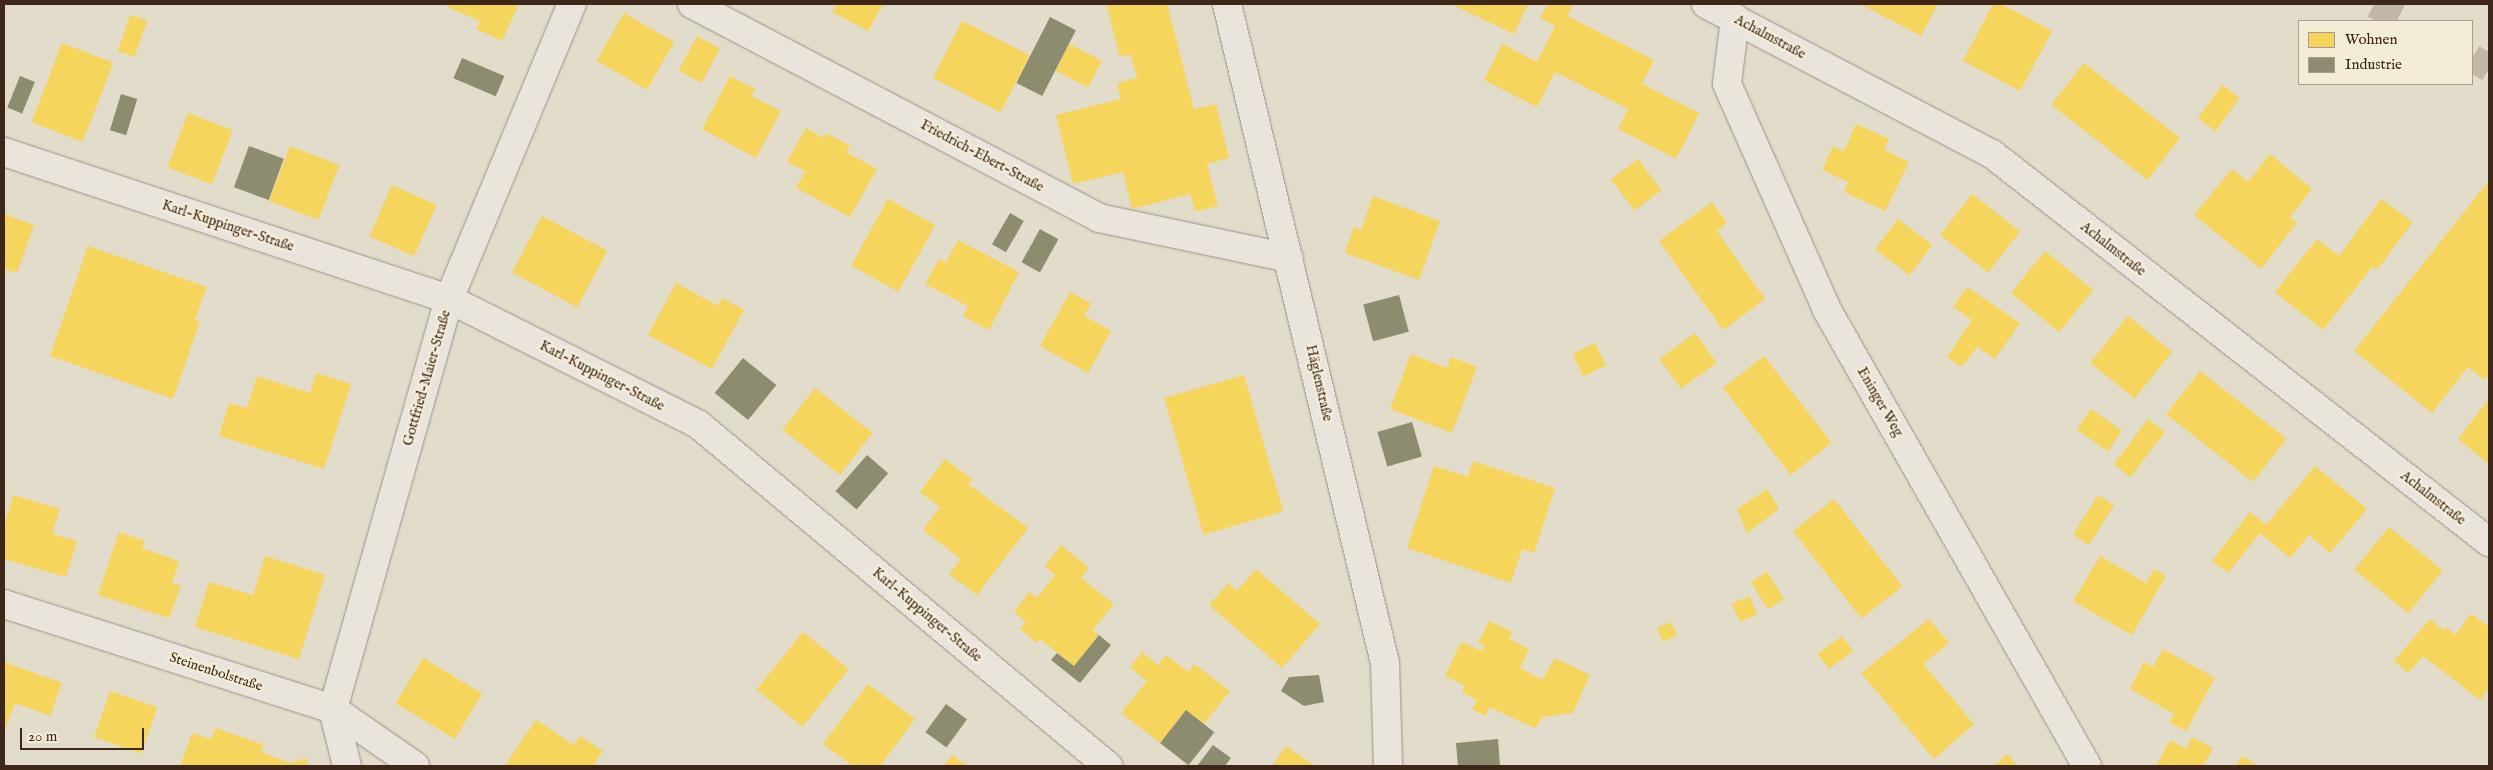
<!DOCTYPE html>
<html>
<head>
<meta charset="utf-8">
<style>
  body { margin:0 }
  #map { position:relative; width:2493px; height:770px; overflow:hidden; background:#e2dcca; font-family:"IM FELL English",serif }
  div>[style] { position:absolute }
  [style*='--x'] { left:calc(var(--x)*1px); top:calc(var(--y)*1px); width:calc(var(--w)*1px); rotate:calc(var(--a)*1deg) }
  .homes>* { inset:0; background:#f6d55c; transform-origin:0 0 }
  .industry>* { inset:0; background:#8c8c6e; transform-origin:0 0 }
  .primary-tunnel>* { height:28px; margin-top:-14px; transform-origin:0; background:repeating-linear-gradient(90deg,#c1b8a7 0 28px,transparent 0 42px) }
  .roads { filter:drop-shadow(0 0 1px #999287) drop-shadow(0 0 1px #999287) }
  .street>* { height:28px; margin:-14px; padding:0 14px; transform-origin:14px; border-radius:14px; background:#e9e5dc }
  span { translate:-50% -50%; white-space:nowrap; text-align:center; line-height:1.15; -webkit-text-stroke:5px #f3ecd6; paint-order:stroke }
  .street-label { font-size:14px; color:#3e2719 }
  .frame { position:absolute; inset:0; border:5px solid #3e2719; pointer-events:none }
  .legend { position:absolute; left:2298px; top:20px; width:175px; height:65px; box-sizing:border-box; background:#f3ecd6; border:1px solid #ab9d8a; margin:0; padding:6px 9px; list-style:none; font-size:15px; color:#3e2719 }
  .legend li { display:flex; align-items:center; gap:10px; height:25px }
  .legend b { width:25px; border:1px solid #ab9d8a }
  .scale { position:absolute; left:20px; top:728px; width:124px; height:22px; box-sizing:border-box; border:2px solid #3e2719; border-top:0; padding-left:6px; font-size:15px; line-height:18px; white-space:nowrap; color:#3e2719; -webkit-text-stroke:4px #f3ecd6; paint-order:stroke }
</style>
</head>
<body>
<div id="map">
  <div class="homes">
    <i style="clip-path:polygon(449px 4px,519px 4px,502px 41px,476px 29px,480px 21px,447px 7px)"></i>
    <i style="clip-path:polygon(837px 4px,883px 4px,868px 31px,832px 12px)"></i>
    <i style="clip-path:polygon(1106px 4px,1167px 4px,1194px 109px,1216px 104px,1229px 158px,1207px 164px,1218px 206px,1195px 211px,1190px 194px,1132px 209px,1123px 172px,1073px 184px,1056px 115px,1121px 99px,1117px 83px,1137px 78px,1130px 54px,1120px 57px)"></i>
    <i style="clip-path:polygon(1451px 4px,1528px 4px,1514px 34px)"></i>
    <i style="clip-path:polygon(1548px 4px,1573px 4px,1567px 16px,1654px 60px,1642px 84px,1699px 113px,1676px 159px,1618px 129px,1628px 109px,1555px 72px,1537px 107px,1484px 80px,1502px 44px,1537px 62px,1555px 26px,1540px 18px)"></i>
    <i style="clip-path:polygon(1860px 4px,1938px 4px,1921px 36px)"></i>
    <i style="clip-path:polygon(1993px 4px,2001px 4px,2052px 31px,2020px 91px,1963px 61px)"></i>
    <i style="left:624px;top:13px;width:58px;height:55px;rotate:30deg"></i>
    <i style="left:130px;top:15px;width:18px;height:38px;rotate:19deg"></i>
    <i style="left:962px;top:21px;width:76px;height:64px;rotate:27deg"></i>
    <i style="left:697px;top:36px;width:26px;height:39px;rotate:28deg"></i>
    <i style="left:62px;top:43px;width:55px;height:85px;rotate:21deg"></i>
    <i style="left:1069px;top:44px;width:37px;height:30px;rotate:27deg"></i>
    <i style="left:2084px;top:63px;width:122px;height:53px;rotate:38deg"></i>
    <i style="clip-path:polygon(730px 76px,755px 89px,751px 96px,781px 111px,756px 158px,702px 129px)"></i>
    <i style="left:2222px;top:85px;width:22px;height:41px;rotate:36deg"></i>
    <i style="left:188px;top:113px;width:48px;height:58px;rotate:21deg"></i>
    <i style="clip-path:polygon(1856px 124px,1889px 139px,1884px 150px,1909px 162px,1885px 211px,1844px 192px,1848px 182px,1822px 170px,1833px 146px,1844px 151px)"></i>
    <i style="clip-path:polygon(806px 128px,823px 138px,826px 133px,850px 146px,846px 152px,877px 169px,850px 217px,796px 188px,805px 171px,787px 162px)"></i>
    <i style="left:290px;top:146px;width:53px;height:59px;rotate:21deg"></i>
    <i style="clip-path:polygon(2270px 154px,2312px 189px,2290px 217px,2297px 223px,2261px 269px,2194px 215px,2232px 169px,2248px 182px)"></i>
    <i style="left:1638px;top:159px;width:39px;height:34px;rotate:53deg"></i>
    <i style="clip-path:polygon(2487px 183px,2489px 184px,2489px 375px,2485px 380px,2468px 367px,2432px 413px,2354px 351px)"></i>
    <i style="left:392px;top:185px;width:49px;height:56px;rotate:24deg"></i>
    <i style="left:1972px;top:194px;width:61px;height:52px;rotate:38deg"></i>
    <i style="clip-path:polygon(1373px 196px,1440px 221px,1419px 280px,1345px 253px,1354px 227px,1361px 230px)"></i>
    <i style="left:888px;top:199px;width:54px;height:76px;rotate:29deg"></i>
    <i style="clip-path:polygon(2381px 199px,2413px 222px,2377px 270px,2372px 267px,2323px 330px,2275px 292px,2317px 239px,2339px 256px)"></i>
    <i style="clip-path:polygon(1712px 202px,1727px 223px,1717px 231px,1765px 299px,1723px 330px,1659px 241px)"></i>
    <i style="clip-path:polygon(4px 214px,34px 225px,17px 273px,4px 269px)"></i>
    <i style="left:542px;top:216px;width:74px;height:64px;rotate:28deg"></i>
    <i style="left:1898px;top:219px;width:43px;height:38px;rotate:37deg"></i>
    <i style="clip-path:polygon(958px 240px,1019px 272px,989px 330px,963px 316px,968px 306px,925px 284px,939px 259px,946px 263px)"></i>
    <i style="clip-path:polygon(88px 246px,207px 287px,195px 320px,200px 321px,173px 399px,50px 356px)"></i>
    <i style="left:2045px;top:251px;width:62px;height:54px;rotate:39deg"></i>
    <i style="clip-path:polygon(676px 283px,718px 306px,722px 298px,744px 310px,712px 369px,648px 335px)"></i>
    <i style="clip-path:polygon(1967px 287px,2020px 323px,1995px 359px,1977px 347px,1962px 367px,1947px 357px,1972px 320px,1953px 307px)"></i>
    <i style="clip-path:polygon(1070px 292px,1091px 303px,1084px 316px,1111px 331px,1088px 373px,1040px 346px)"></i>
    <i style="left:2128px;top:316px;width:57px;height:60px;rotate:39deg"></i>
    <i style="left:1695px;top:333px;width:37px;height:44px;rotate:54deg"></i>
    <i style="left:1595px;top:343px;width:25px;height:25px;rotate:64deg"></i>
    <i style="clip-path:polygon(1411px 354px,1447px 368px,1451px 357px,1477px 367px,1452px 433px,1390px 409px)"></i>
    <i style="left:1764px;top:356px;width:110px;height:52px;rotate:52deg"></i>
    <i style="left:2200px;top:371px;width:110px;height:55px;rotate:38deg"></i>
    <i style="clip-path:polygon(316px 373px,351px 384px,324px 469px,219px 436px,229px 403px,247px 408px,257px 376px,310px 393px)"></i>
    <i style="left:1244px;top:375px;width:142px;height:83px;rotate:74deg"></i>
    <i style="left:815px;top:388px;width:73px;height:53px;rotate:38deg"></i>
    <i style="clip-path:polygon(2489px 399px,2489px 464px,2458px 439px)"></i>
    <i style="left:2091px;top:409px;width:38px;height:25px;rotate:35deg"></i>
    <i style="left:2148px;top:419px;width:21px;height:57px;rotate:37deg"></i>
    <i style="clip-path:polygon(945px 459px,972px 479px,968px 484px,1028px 528px,977px 595px,949px 574px,961px 559px,923px 530px,940px 507px,920px 492px)"></i>
    <i style="clip-path:polygon(1473px 461px,1555px 488px,1534px 553px,1522px 549px,1511px 583px,1407px 548px,1434px 466px,1468px 477px)"></i>
    <i style="clip-path:polygon(2315px 466px,2367px 509px,2330px 553px,2309px 535px,2290px 558px,2260px 533px,2228px 573px,2212px 561px,2250px 512px,2266px 525px)"></i>
    <i style="clip-path:polygon(1767px 489px,1779px 509px,1747px 533px,1737px 509px)"></i>
    <i style="clip-path:polygon(13px 495px,60px 509px,52px 534px,77px 541px,66px 577px,4px 559px,4px 526px)"></i>
    <i style="left:2098px;top:495px;width:19px;height:47px;rotate:32deg"></i>
    <i style="left:1834px;top:499px;width:111px;height:52px;rotate:52deg"></i>
    <i style="left:2389px;top:527px;width:69px;height:55px;rotate:39deg"></i>
    <i style="clip-path:polygon(119px 532px,145px 541px,142px 548px,179px 561px,172px 583px,181px 586px,169px 618px,98px 595px)"></i>
    <i style="clip-path:polygon(1061px 545px,1089px 568px,1081px 578px,1114px 604px,1093px 630px,1099px 635px,1074px 666px,1040px 639px,1037px 643px,1020px 629px,1026px 622px,1014px 612px,1029px 592px,1037px 598px,1055px 575px,1045px 566px)"></i>
    <i style="clip-path:polygon(265px 556px,325px 575px,299px 659px,195px 627px,209px 582px,253px 595px)"></i>
    <i style="clip-path:polygon(2100px 556px,2146px 583px,2154px 569px,2166px 576px,2132px 635px,2073px 601px)"></i>
    <i style="clip-path:polygon(1256px 569px,1320px 624px,1282px 668px,1209px 605px,1228px 583px,1237px 591px)"></i>
    <i style="left:1767px;top:572px;width:32px;height:19px;rotate:58deg"></i>
    <i style="left:1749px;top:596px;width:20px;height:19px;rotate:66deg"></i>
    <i style="clip-path:polygon(2471px 614px,2489px 627px,2489px 687px,2480px 700px,2423px 656px,2408px 673px,2394px 661px,2430px 619px,2444px 631px,2446px 627px,2455px 635px)"></i>
    <i style="clip-path:polygon(1929px 619px,1949px 643px,1923px 664px,1974px 724px,1934px 759px,1861px 673px)"></i>
    <i style="clip-path:polygon(1489px 621px,1513px 632px,1509px 639px,1529px 649px,1520px 668px,1542px 680px,1555px 658px,1590px 675px,1573px 713px,1543px 717px,1535px 728px,1489px 707px,1485px 716px,1472px 709px,1477px 700px,1462px 692px,1465px 686px,1445px 676px,1461px 642px,1482px 651px,1485px 646px,1478px 643px)"></i>
    <i style="left:1671px;top:622px;width:15px;height:15px;rotate:67deg"></i>
    <i style="left:803px;top:632px;width:59px;height:74px;rotate:39deg"></i>
    <i style="left:1842px;top:636px;width:19px;height:30px;rotate:54deg"></i>
    <i style="clip-path:polygon(2163px 649px,2215px 678px,2186px 731px,2169px 722px,2174px 714px,2130px 689px,2144px 662px,2153px 667px)"></i>
    <i style="clip-path:polygon(1142px 652px,1158px 665px,1166px 655px,1188px 672px,1194px 664px,1230px 691px,1204px 724px,1186px 710px,1160px 743px,1121px 713px,1147px 681px,1130px 667px)"></i>
    <i style="left:423px;top:658px;width:69px;height:53px;rotate:31deg"></i>
    <i style="clip-path:polygon(4px 662px,62px 683px,50px 716px,15px 703px,4px 733px)"></i>
    <i style="clip-path:polygon(868px 684px,915px 719px,880px 766px,853px 766px,823px 744px)"></i>
    <i style="left:110px;top:691px;width:50px;height:49px;rotate:19deg"></i>
    <i style="clip-path:polygon(536px 720px,574px 745px,580px 736px,603px 751px,593px 766px,510px 766px,506px 764px)"></i>
    <i style="clip-path:polygon(216px 728px,264px 745px,261px 752px,290px 763px,306px 758px,308px 766px,180px 766px,192px 733px,211px 739px)"></i>
    <i style="clip-path:polygon(2192px 737px,2213px 748px,2203px 766px,2156px 766px,2170px 740px,2186px 749px)"></i>
    <i style="clip-path:polygon(1286px 746px,1315px 766px,1272px 766px)"></i>
    <i style="clip-path:polygon(2007px 754px,2018px 766px,1994px 766px)"></i>
    <i style="clip-path:polygon(952px 755px,968px 766px,944px 766px)"></i>
    <i style="clip-path:polygon(2242px 756px,2258px 766px,2236px 766px)"></i>
  </div>
  <div class="industry">
    <i style="left:1050px;top:17px;width:29px;height:74px;rotate:27deg"></i>
    <i style="left:462px;top:58px;width:46px;height:22px;rotate:23deg"></i>
    <i style="left:20px;top:76px;width:16px;height:34px;rotate:22deg"></i>
    <i style="left:121px;top:94px;width:17px;height:38px;rotate:17deg"></i>
    <i style="left:249px;top:146px;width:37px;height:44px;rotate:20deg"></i>
    <i style="left:1010px;top:213px;width:16px;height:36px;rotate:30deg"></i>
    <i style="left:1040px;top:229px;width:21px;height:38px;rotate:29deg"></i>
    <i style="left:1399px;top:295px;width:38px;height:37px;rotate:75deg"></i>
    <i style="left:743px;top:358px;width:43px;height:45px;rotate:39deg"></i>
    <i style="left:1412px;top:422px;width:36px;height:36px;rotate:74deg"></i>
    <i style="left:867px;top:455px;width:28px;height:48px;rotate:41deg"></i>
    <i style="clip-path:polygon(1099px 635px,1111px 645px,1080px 683px,1051px 660px,1057px 653px,1074px 666px)"></i>
    <i style="clip-path:polygon(1319px 675px,1324px 702px,1304px 706px,1281px 691px,1289px 677px)"></i>
    <i style="left:946px;top:704px;width:26px;height:35px;rotate:36deg"></i>
    <i style="left:1186px;top:710px;width:36px;height:42px;rotate:38deg"></i>
    <i style="clip-path:polygon(1498px 739px,1500px 766px,1458px 766px,1456px 743px)"></i>
    <i style="clip-path:polygon(1213px 745px,1231px 758px,1225px 766px,1197px 766px)"></i>
  </div>
  <div class="primary-tunnel">
    <i style="--x:2374;--y:4;--w:38;--a:27"></i>
    <i style="--x:2472;--y:58;--w:20;--a:30"></i>
  </div>
  <div class="roads">
    <div class="street">
      <i style="--x:692;--y:4;--w:460;--a:27.7"></i>
      <i style="--x:1099;--y:218;--w:194;--a:11.9"></i>
      <i style="--x:1227;--y:4;--w:678;--a:76.52"></i>
      <i style="--x:1385;--y:663;--w:103;--a:88.3"></i>
      <i style="--x:1706;--y:4;--w:323;--a:27.7"></i>
      <i style="--x:1992;--y:154;--w:631;--a:37.98"></i>
      <i style="--x:1735;--y:18;--w:66;--a:96.9"></i>
      <i style="--x:1727;--y:84;--w:247;--a:66.1"></i>
      <i style="--x:1827;--y:310;--w:525;--a:60.31"></i>
      <i style="--x:4;--y:152;--w:469;--a:18.3"></i>
      <i style="--x:449;--y:299;--w:280;--a:26.7"></i>
      <i style="--x:699;--y:425;--w:533;--a:39.82"></i>
      <i style="--x:4;--y:604;--w:345;--a:17.7"></i>
      <i style="--x:333;--y:709;--w:100;--a:34.8"></i>
      <i style="--x:347;--y:766;--w:59;--a:-103.8"></i>
      <i style="--x:333;--y:709;--w:426;--a:-74.2"></i>
      <i style="--x:449;--y:299;--w:320;--a:-67.4"></i>
    </div>
  </div>
  <div class="street-label">
    <span style="left:1770px;top:37px;rotate:28deg">Achalmstraße</span>
    <span style="left:982px;top:156px;rotate:28deg">Friedrich-Ebert-Straße</span>
    <span style="left:228px;top:226px;rotate:18deg">Karl-Kuppinger-Straße</span>
    <span style="left:2113px;top:249px;rotate:38deg">Achalmstraße</span>
    <span style="left:602px;top:376px;rotate:27deg">Karl-Kuppinger-Straße</span>
    <span style="left:427px;top:378px;rotate:-74deg">Gottfried-Maier-Straße</span>
    <span style="left:1319px;top:383px;rotate:77deg">Häglenstraße</span>
    <span style="left:1880px;top:402px;rotate:60deg">Eninger Weg</span>
    <span style="left:2433px;top:498px;rotate:38deg">Achalmstraße</span>
    <span style="left:927px;top:615px;rotate:40deg">Karl-Kuppinger-Straße</span>
    <span style="left:216px;top:672px;rotate:18deg">Steinenbolstraße</span>
  </div>
  <div class="frame"></div>
  <ul class="legend">
  <li><b style="height:14px;background:#f6d55c"></b>Wohnen</li>
  <li><b style="height:14px;background:#8c8c6e"></b>Industrie</li>
  </ul>
  <div class="scale">20 m</div>
</div>
</body>
</html>
